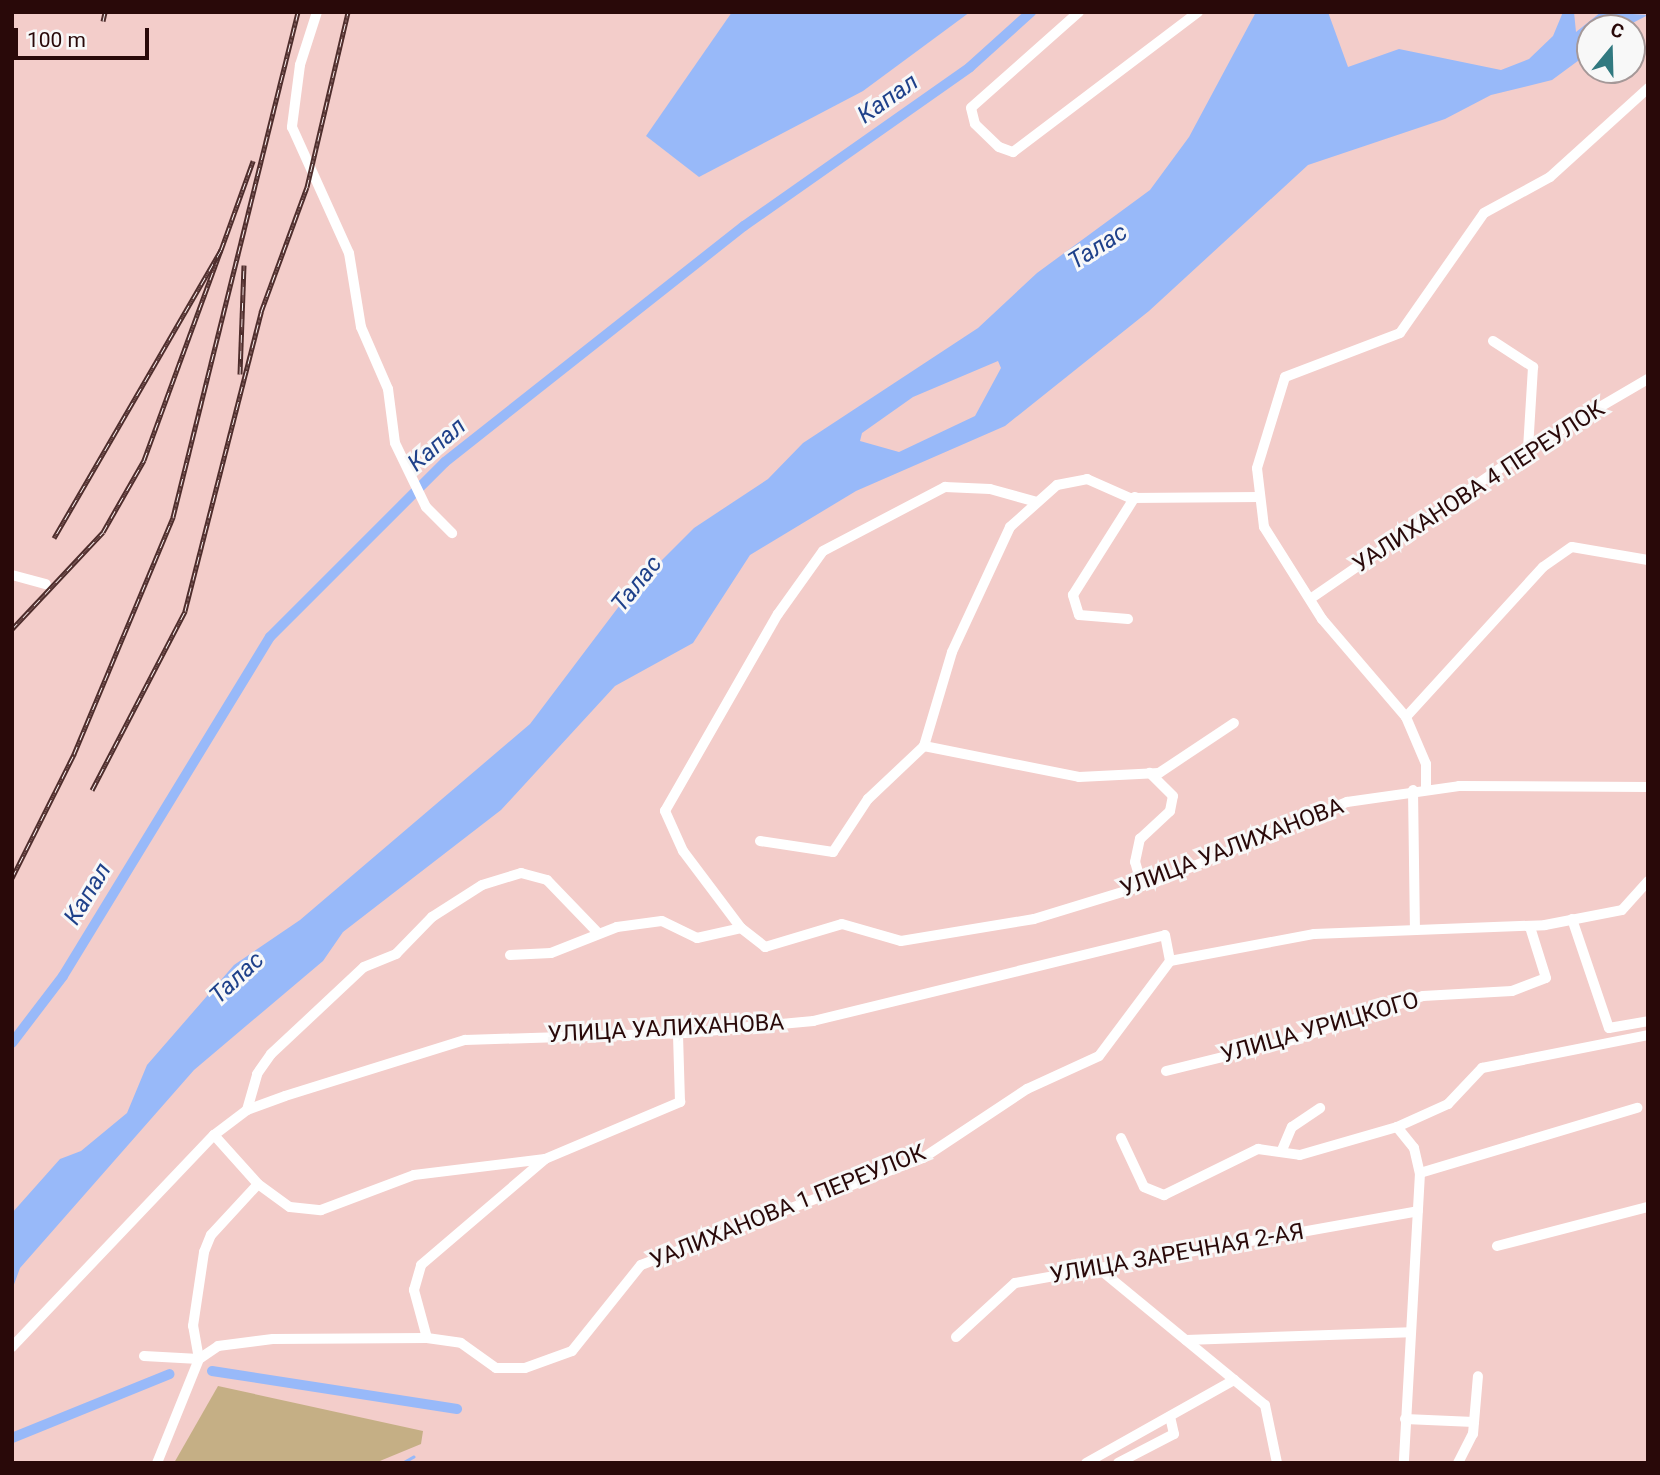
<!DOCTYPE html>
<html>
<head>
<meta charset="utf-8">
<style>
  body { margin:0 }
  #map { position:relative; width:1660px; height:1475px; overflow:hidden; background:#f3cdca; font-family:Roboto,sans-serif }
  div>[style] { position:absolute }
  [style*='--x'] { left:calc(var(--x)*1px); top:calc(var(--y)*1px); width:calc(var(--w)*1px); rotate:calc(var(--a)*1deg) }
  .green>* { inset:0; background:#c5af85 }
  .water>* { inset:0; background:#98b9f9 }
  .stream>* { height:2.5px; margin:-1.25px; padding:0 1.25px; transform-origin:1.25px; border-radius:1.25px; background:#98b9f9 }
  .canal>* { height:10px; margin:-5px; padding:0 5px; transform-origin:5px; border-radius:5px; background:#98b9f9 }
  .minor>* { height:10px; margin:-5px; padding:0 5px; transform-origin:5px; border-radius:5px; background:#fff }
  .rail>* { height:5px; margin-top:-2.5px; transform-origin:0; background:repeating-linear-gradient(90deg,#f8f8f8 0 8px,#4e2d2c 0 16px); box-sizing:border-box; border-block:2px solid #4e2d2c }
  span { translate:-50% -50%; white-space:nowrap; text-align:center; line-height:1.15; -webkit-text-stroke:6px #f8f8f8; paint-order:stroke }
  .street-label { font-size:23px; color:#290909 }
  .water-label { font-size:24px; color:#1f418a; font-style:italic }
  .frame { position:absolute; inset:0; border:14px solid #290909; pointer-events:none }
  .north { position:absolute; left:1576px; top:14px; width:70px; height:70px; box-sizing:border-box; background:#f8f8f8; border:2px solid #a59898; border-radius:50%; rotate:19deg; font-size:19px; font-weight:700; line-height:28px; text-align:center; color:#290909 }
  .north::after { content:''; display:block; margin:auto; width:24px; height:32px; background:#317980; clip-path:polygon(50% 0,100% 100%,50% 72%,0 100%) }
  .scale { position:absolute; left:14px; top:28px; width:135px; height:32px; box-sizing:border-box; border:4px solid #290909; border-top:0; padding-left:9px; font-size:21px; line-height:24px; white-space:nowrap; color:#290909; -webkit-text-stroke:5px #f8f8f8; paint-order:stroke }
</style>
</head>
<body>
<div id="map">
  <div class="green">
    <i style="clip-path:polygon(218px 1386px,423px 1431px,421px 1444px,375px 1463px,174px 1463px)"></i>
  </div>
  <div class="water">
    <i style="clip-path:polygon(732px 12px,970px 12px,863px 91px,699px 177px,646px 136px)"></i>
    <i style="clip-path:polygon(evenodd,1256px 12px,1328px 12px,1348px 67px,1399px 49px,1501px 70px,1529px 59px,1553px 36px,1563px 12px,1574px 12px,1576px 32px,1601px 12px,1648px 15px,1623px 28px,1590px 28px,1590px 52px,1552px 80px,1491px 95px,1445px 119px,1308px 165px,1149px 311px,1005px 426px,856px 491px,750px 555px,693px 643px,615px 686px,501px 810px,343px 932px,323px 961px,194px 1070px,20px 1268px,12px 1290px,12px 1213px,60px 1159px,81px 1151px,127px 1113px,147px 1065px,234px 965px,300px 920px,530px 724px,629px 593px,694px 528px,768px 479px,803px 443px,978px 328px,1037px 273px,1150px 190px,1189px 137px,1256px 12px,998px 361px,1001px 368px,975px 416px,899px 452px,860px 441px,862px 433px,913px 397px,998px 361px)"></i>
  </div>
  <div class="stream">
    <i style="--x:402;--y:1463;--w:13;--a:-29"></i>
  </div>
  <div class="canal">
    <i style="--x:12;--y:1043;--w:84;--a:-52.7"></i>
    <i style="--x:63;--y:976;--w:397;--a:-58.6"></i>
    <i style="--x:270;--y:637;--w:247;--a:-45"></i>
    <i style="--x:445;--y:462;--w:381;--a:-38.3"></i>
    <i style="--x:744;--y:226;--w:276;--a:-35.1"></i>
    <i style="--x:970;--y:67;--w:82;--a:-42"></i>
    <i style="--x:212;--y:1371;--w:248;--a:8.8"></i>
    <i style="--x:12;--y:1438;--w:170;--a:-22.1"></i>
  </div>
  <div class="minor">
    <i style="--x:317;--y:12;--w:56;--a:107.8"></i>
    <i style="--x:300;--y:65;--w:63;--a:97.4"></i>
    <i style="--x:292;--y:127;--w:138;--a:65.7"></i>
    <i style="--x:349;--y:253;--w:75;--a:80.8"></i>
    <i style="--x:361;--y:327;--w:68;--a:66.5"></i>
    <i style="--x:388;--y:389;--w:54;--a:82.6"></i>
    <i style="--x:395;--y:443;--w:71;--a:64.2"></i>
    <i style="--x:426;--y:507;--w:37;--a:45"></i>
    <i style="--x:1079;--y:12;--w:144;--a:138.4"></i>
    <i style="--x:971;--y:108;--w:16;--a:76"></i>
    <i style="--x:975;--y:124;--w:33;--a:44"></i>
    <i style="--x:999;--y:147;--w:15;--a:20"></i>
    <i style="--x:1013;--y:152;--w:232;--a:-37.1"></i>
    <i style="--x:1493;--y:341;--w:48;--a:33"></i>
    <i style="--x:1533;--y:367;--w:82;--a:93.5"></i>
    <i style="--x:12;--y:575;--w:35;--a:15"></i>
    <i style="--x:1313;--y:597;--w:261;--a:-34.5"></i>
    <i style="--x:1528;--y:449;--w:139;--a:-30.3"></i>
    <i style="--x:1128;--y:619;--w:49;--a:-175.3"></i>
    <i style="--x:1079;--y:615;--w:21;--a:-107"></i>
    <i style="--x:1073;--y:595;--w:116;--a:-57.7"></i>
    <i style="--x:1406;--y:717;--w:203;--a:-47.6"></i>
    <i style="--x:1543;--y:567;--w:35;--a:-35"></i>
    <i style="--x:1572;--y:547;--w:77;--a:9.7"></i>
    <i style="--x:924;--y:746;--w:158;--a:11.3"></i>
    <i style="--x:1079;--y:777;--w:80;--a:-2.9"></i>
    <i style="--x:1159;--y:773;--w:90;--a:-33.7"></i>
    <i style="--x:1426;--y:789;--w:25;--a:-90"></i>
    <i style="--x:1426;--y:764;--w:51;--a:-113.1"></i>
    <i style="--x:1406;--y:717;--w:129;--a:-130.6"></i>
    <i style="--x:1322;--y:619;--w:109;--a:-122.2"></i>
    <i style="--x:1264;--y:527;--w:59;--a:-96.8"></i>
    <i style="--x:1257;--y:468;--w:95;--a:-72.9"></i>
    <i style="--x:1285;--y:377;--w:123;--a:-20.9"></i>
    <i style="--x:1400;--y:333;--w:146;--a:-55"></i>
    <i style="--x:1484;--y:213;--w:75;--a:-28.6"></i>
    <i style="--x:1550;--y:177;--w:132;--a:-42.2"></i>
    <i style="--x:1413;--y:790;--w:140;--a:89.2"></i>
    <i style="--x:760;--y:841;--w:74;--a:8.6"></i>
    <i style="--x:833;--y:852;--w:64;--a:-56.6"></i>
    <i style="--x:868;--y:799;--w:77;--a:-43.4"></i>
    <i style="--x:924;--y:746;--w:98;--a:-73.4"></i>
    <i style="--x:952;--y:652;--w:138;--a:-65.1"></i>
    <i style="--x:1010;--y:527;--w:63;--a:-41.8"></i>
    <i style="--x:1057;--y:485;--w:31;--a:-11"></i>
    <i style="--x:1087;--y:479;--w:47;--a:23.8"></i>
    <i style="--x:1130;--y:498;--w:130;--a:-0.4"></i>
    <i style="--x:1142;--y:886;--w:25;--a:-106"></i>
    <i style="--x:1135;--y:862;--w:24;--a:-78"></i>
    <i style="--x:1140;--y:839;--w:41;--a:-43"></i>
    <i style="--x:1170;--y:811;--w:15;--a:-79"></i>
    <i style="--x:1173;--y:796;--w:33;--a:-135"></i>
    <i style="--x:1572;--y:919;--w:115;--a:71.3"></i>
    <i style="--x:1609;--y:1028;--w:40;--a:-10"></i>
    <i style="--x:741;--y:928;--w:96;--a:-127"></i>
    <i style="--x:683;--y:851;--w:44;--a:-114.2"></i>
    <i style="--x:665;--y:811;--w:227;--a:-60.2"></i>
    <i style="--x:778;--y:614;--w:77;--a:-54.5"></i>
    <i style="--x:823;--y:551;--w:138;--a:-27.7"></i>
    <i style="--x:945;--y:487;--w:45;--a:2.5"></i>
    <i style="--x:990;--y:489;--w:49;--a:15.5"></i>
    <i style="--x:510;--y:955;--w:41;--a:-2.8"></i>
    <i style="--x:551;--y:953;--w:71;--a:-21.5"></i>
    <i style="--x:617;--y:927;--w:45;--a:-7.6"></i>
    <i style="--x:662;--y:921;--w:39;--a:26"></i>
    <i style="--x:697;--y:938;--w:45;--a:-12.8"></i>
    <i style="--x:741;--y:928;--w:31;--a:38"></i>
    <i style="--x:765;--y:947;--w:80;--a:-16.6"></i>
    <i style="--x:842;--y:924;--w:61;--a:16.1"></i>
    <i style="--x:901;--y:941;--w:135;--a:-9.4"></i>
    <i style="--x:1034;--y:919;--w:130;--a:-17"></i>
    <i style="--x:1158;--y:881;--w:205;--a:-22.7"></i>
    <i style="--x:1347;--y:802;--w:113;--a:-8.1"></i>
    <i style="--x:1459;--y:786;--w:189;--a:0.3"></i>
    <i style="--x:1166;--y:1071;--w:134;--a:-13.8"></i>
    <i style="--x:1296;--y:1039;--w:134;--a:-18.7"></i>
    <i style="--x:1423;--y:996;--w:89;--a:-3.2"></i>
    <i style="--x:1512;--y:991;--w:36;--a:-21"></i>
    <i style="--x:1546;--y:978;--w:53;--a:-107.4"></i>
    <i style="--x:247;--y:1110;--w:37;--a:-74"></i>
    <i style="--x:257;--y:1074;--w:24;--a:-55"></i>
    <i style="--x:271;--y:1054;--w:127;--a:-43.1"></i>
    <i style="--x:364;--y:967;--w:35;--a:-22"></i>
    <i style="--x:396;--y:954;--w:52;--a:-45.8"></i>
    <i style="--x:432;--y:917;--w:59;--a:-32.6"></i>
    <i style="--x:482;--y:885;--w:41;--a:-17.1"></i>
    <i style="--x:521;--y:873;--w:27;--a:15"></i>
    <i style="--x:547;--y:880;--w:74;--a:46.1"></i>
    <i style="--x:1397;--y:1127;--w:27;--a:51"></i>
    <i style="--x:1414;--y:1148;--w:26;--a:77"></i>
    <i style="--x:1420;--y:1173;--w:290;--a:93.2"></i>
    <i style="--x:214;--y:1135;--w:66;--a:48.1"></i>
    <i style="--x:258;--y:1184;--w:39;--a:36"></i>
    <i style="--x:290;--y:1207;--w:31;--a:6"></i>
    <i style="--x:321;--y:1210;--w:99;--a:-20.6"></i>
    <i style="--x:414;--y:1175;--w:132;--a:-7"></i>
    <i style="--x:545;--y:1159;--w:147;--a:-22.9"></i>
    <i style="--x:680;--y:1102;--w:69;--a:-91.7"></i>
    <i style="--x:1121;--y:1138;--w:54;--a:64.9"></i>
    <i style="--x:1144;--y:1187;--w:22;--a:22"></i>
    <i style="--x:1164;--y:1195;--w:105;--a:-26.1"></i>
    <i style="--x:1258;--y:1149;--w:42;--a:8.1"></i>
    <i style="--x:1300;--y:1155;--w:101;--a:-16.1"></i>
    <i style="--x:1397;--y:1127;--w:56;--a:-24.3"></i>
    <i style="--x:1448;--y:1104;--w:50;--a:-46.6"></i>
    <i style="--x:1482;--y:1068;--w:169;--a:-11.2"></i>
    <i style="--x:1282;--y:1150;--w:25;--a:-67"></i>
    <i style="--x:1292;--y:1127;--w:34;--a:-34"></i>
    <i style="--x:1420;--y:1173;--w:227;--a:-16.7"></i>
    <i style="--x:1497;--y:1246;--w:156;--a:-14.5"></i>
    <i style="--x:1098;--y:1268;--w:216;--a:39.4"></i>
    <i style="--x:1265;--y:1405;--w:59;--a:78.3"></i>
    <i style="--x:956;--y:1337;--w:80;--a:-42.5"></i>
    <i style="--x:1015;--y:1283;--w:409;--a:-10.1"></i>
    <i style="--x:427;--y:1338;--w:50;--a:-105.2"></i>
    <i style="--x:414;--y:1290;--w:26;--a:-74"></i>
    <i style="--x:421;--y:1265;--w:163;--a:-40.5"></i>
    <i style="--x:1186;--y:1340;--w:224;--a:-2"></i>
    <i style="--x:12;--y:1347;--w:293;--a:-46.4"></i>
    <i style="--x:214;--y:1135;--w:41;--a:-37.1"></i>
    <i style="--x:247;--y:1110;--w:40;--a:-20.2"></i>
    <i style="--x:285;--y:1096;--w:189;--a:-17.3"></i>
    <i style="--x:465;--y:1040;--w:221;--a:-1.8"></i>
    <i style="--x:686;--y:1033;--w:128;--a:-5.4"></i>
    <i style="--x:813;--y:1021;--w:362;--a:-13.7"></i>
    <i style="--x:1165;--y:935;--w:26;--a:79"></i>
    <i style="--x:144;--y:1356;--w:55;--a:3.1"></i>
    <i style="--x:199;--y:1359;--w:23;--a:-34"></i>
    <i style="--x:218;--y:1346;--w:55;--a:-7.3"></i>
    <i style="--x:273;--y:1339;--w:154;--a:-0.4"></i>
    <i style="--x:427;--y:1338;--w:34;--a:8"></i>
    <i style="--x:461;--y:1343;--w:43;--a:35.5"></i>
    <i style="--x:496;--y:1368;--w:29;--a:0"></i>
    <i style="--x:525;--y:1368;--w:50;--a:-19.9"></i>
    <i style="--x:572;--y:1351;--w:110;--a:-51.3"></i>
    <i style="--x:641;--y:1265;--w:302;--a:-20.8"></i>
    <i style="--x:923;--y:1158;--w:125;--a:-33.6"></i>
    <i style="--x:1027;--y:1089;--w:79;--a:-24.6"></i>
    <i style="--x:1099;--y:1056;--w:119;--a:-53.2"></i>
    <i style="--x:1170;--y:961;--w:147;--a:-10.6"></i>
    <i style="--x:1314;--y:934;--w:231;--a:-2.2"></i>
    <i style="--x:1545;--y:925;--w:78;--a:-11"></i>
    <i style="--x:1622;--y:910;--w:39;--a:-48"></i>
    <i style="--x:1405;--y:1419;--w:69;--a:2.5"></i>
    <i style="--x:157;--y:1463;--w:112;--a:-68"></i>
    <i style="--x:199;--y:1359;--w:34;--a:-100"></i>
    <i style="--x:193;--y:1326;--w:75;--a:-81.5"></i>
    <i style="--x:204;--y:1252;--w:18;--a:-68"></i>
    <i style="--x:211;--y:1235;--w:69;--a:-47.3"></i>
    <i style="--x:1086;--y:1463;--w:170;--a:-29.3"></i>
    <i style="--x:1118;--y:1463;--w:63;--a:-27.4"></i>
    <i style="--x:1174;--y:1434;--w:18;--a:-103"></i>
    <i style="--x:1458;--y:1463;--w:33;--a:-63"></i>
    <i style="--x:1473;--y:1434;--w:58;--a:-85.1"></i>
  </div>
  <div class="rail">
    <i style="--x:103;--y:21;--w:9;--a:-77"></i>
    <i style="--x:221;--y:250;--w:95;--a:-70.2"></i>
    <i style="--x:240;--y:374;--w:109;--a:-87.9"></i>
    <i style="--x:12;--y:629;--w:133;--a:-46.8"></i>
    <i style="--x:103;--y:532;--w:83;--a:-60.3"></i>
    <i style="--x:144;--y:460;--w:224;--a:-69.9"></i>
    <i style="--x:221;--y:250;--w:333;--a:120.1"></i>
    <i style="--x:92;--y:790;--w:202;--a:-62.5"></i>
    <i style="--x:185;--y:611;--w:309;--a:-75.7"></i>
    <i style="--x:261;--y:312;--w:133;--a:-69.8"></i>
    <i style="--x:307;--y:187;--w:180;--a:-76.8"></i>
    <i style="--x:12;--y:878;--w:139;--a:-63.4"></i>
    <i style="--x:74;--y:754;--w:257;--a:-67.3"></i>
    <i style="--x:173;--y:517;--w:520;--a:-76.1"></i>
  </div>
  <div class="street-label">
    <span style="left:1479px;top:487px;rotate:-33deg">УАЛИХАНОВА 4 ПЕРЕУЛОК</span>
    <span style="left:1232px;top:848px;rotate:-21deg">УЛИЦА УАЛИХАНОВА</span>
    <span style="left:1320px;top:1028px;rotate:-16deg">УЛИЦА УРИЦКОГО</span>
    <span style="left:666px;top:1029px;rotate:-3deg">УЛИЦА УАЛИХАНОВА</span>
    <span style="left:788px;top:1207px;rotate:-22deg">УАЛИХАНОВА 1 ПЕРЕУЛОК</span>
    <span style="left:1177px;top:1254px;rotate:-10deg">УЛИЦА ЗАРЕЧНАЯ 2-АЯ</span>
  </div>
  <div class="water-label">
    <span style="left:888px;top:99px;rotate:-35deg">Капал</span>
    <span style="left:1098px;top:247px;rotate:-32deg">Талас</span>
    <span style="left:437px;top:445px;rotate:-41deg">Капал</span>
    <span style="left:637px;top:584px;rotate:-51deg">Талас</span>
    <span style="left:88px;top:894px;rotate:-59deg">Капал</span>
    <span style="left:237px;top:978px;rotate:-43deg">Талас</span>
  </div>
  <div class="frame"></div>
  <div class="north">С</div>
  <div class="scale">100 m</div>
</div>
</body>
</html>
